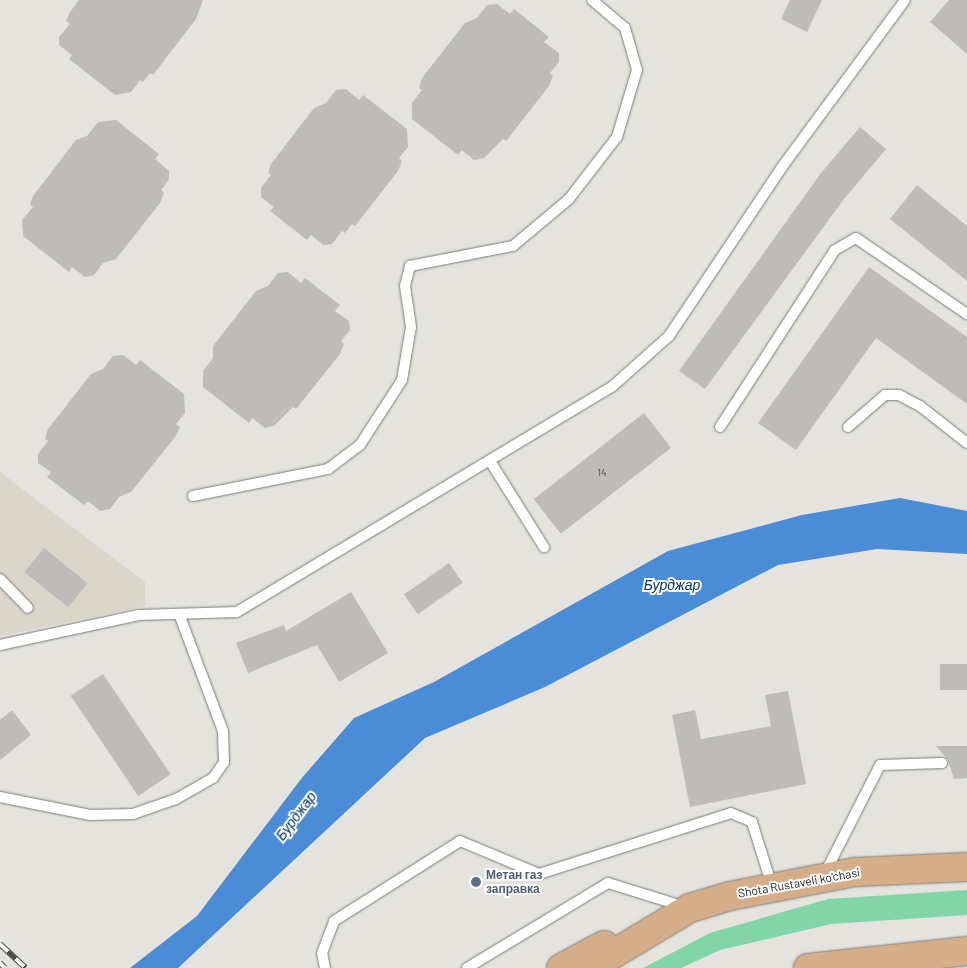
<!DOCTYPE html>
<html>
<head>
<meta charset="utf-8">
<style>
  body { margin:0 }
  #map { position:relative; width:967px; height:968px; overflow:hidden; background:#e4e3de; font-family:Barlow,sans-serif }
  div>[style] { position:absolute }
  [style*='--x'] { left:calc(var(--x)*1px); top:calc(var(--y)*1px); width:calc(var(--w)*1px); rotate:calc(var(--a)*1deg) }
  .built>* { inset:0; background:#dbd6ca }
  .green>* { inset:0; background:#82d5a7 }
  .water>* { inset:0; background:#4a8cd5 }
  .building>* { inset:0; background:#bebcb8; transform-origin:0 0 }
  .roads { filter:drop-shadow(0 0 1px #7b7a75) drop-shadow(0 0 1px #7b7a75) }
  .lane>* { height:10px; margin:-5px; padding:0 5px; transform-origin:5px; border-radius:5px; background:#fff }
  .primary>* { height:28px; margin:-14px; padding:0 14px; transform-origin:14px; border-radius:14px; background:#d6ad89 }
  .rail>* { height:5.5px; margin-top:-2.75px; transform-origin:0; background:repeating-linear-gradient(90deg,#fff 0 11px,#4b4b49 0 22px); box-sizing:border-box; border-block:1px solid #4b4b49 }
  .dots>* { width:14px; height:14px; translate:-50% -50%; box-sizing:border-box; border:2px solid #fff; border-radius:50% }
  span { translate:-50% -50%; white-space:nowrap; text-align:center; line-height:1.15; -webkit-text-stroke:4px #fff; paint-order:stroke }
  .number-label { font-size:10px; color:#484744 }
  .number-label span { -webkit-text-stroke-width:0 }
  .service-label { font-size:12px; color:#4e5e75; font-weight:700 }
  .left { translate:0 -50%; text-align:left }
  .street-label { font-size:12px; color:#20201e }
  .water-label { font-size:14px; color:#013362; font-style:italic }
</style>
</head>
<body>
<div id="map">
  <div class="built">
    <i style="clip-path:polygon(0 472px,145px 582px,145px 606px,0 636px)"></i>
  </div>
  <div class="green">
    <i style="clip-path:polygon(967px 890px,967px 915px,831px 924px,720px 950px,681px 968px,643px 968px,710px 933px,828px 899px)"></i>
  </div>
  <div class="water">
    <i style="clip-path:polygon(900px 498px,967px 511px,967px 554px,877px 549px,778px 565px,545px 687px,425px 738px,178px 968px,130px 968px,197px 916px,301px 779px,354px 718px,434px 682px,668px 551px,802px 515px)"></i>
  </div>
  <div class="building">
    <i style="clip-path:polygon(79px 0,203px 0,196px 19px,153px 75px,150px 73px,143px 82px,140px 80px,131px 92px,115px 95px,69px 59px,72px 55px,59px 45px,59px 37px,70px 24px,66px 21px,70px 12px)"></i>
    <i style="clip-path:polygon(790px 0,822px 0,807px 32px,781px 19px)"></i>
    <i style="clip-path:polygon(949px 0,967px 0,967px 54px,930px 22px)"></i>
    <i style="clip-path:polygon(497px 4px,510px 14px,514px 9px,549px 37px,544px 42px,559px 53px,559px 62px,550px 73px,553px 76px,549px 86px,506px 141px,503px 139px,484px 158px,474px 160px,462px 150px,458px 155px,412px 119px,412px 103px,422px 90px,419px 88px,422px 78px,465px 23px,477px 18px,487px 5px)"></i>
    <i style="clip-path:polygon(346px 89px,359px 100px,363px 95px,407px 129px,408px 147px,399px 158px,402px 161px,398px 171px,355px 226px,352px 224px,345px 233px,342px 231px,332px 244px,323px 245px,311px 235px,307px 240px,270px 211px,274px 207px,261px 197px,261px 188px,271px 175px,268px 173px,271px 164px,314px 108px,326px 103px,336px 90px)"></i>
    <i style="clip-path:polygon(116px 120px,159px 154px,155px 159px,169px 171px,169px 179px,161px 190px,164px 193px,160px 203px,116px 259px,103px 263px,94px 275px,85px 277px,72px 267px,69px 272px,23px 236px,22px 220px,33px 207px,30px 205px,33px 196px,76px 140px,87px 136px,98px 122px)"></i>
    <i style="clip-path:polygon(860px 127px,886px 149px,844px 199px,705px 389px,679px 371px,821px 173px)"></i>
    <i style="clip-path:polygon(917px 185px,967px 226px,967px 281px,890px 219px)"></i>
    <i style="clip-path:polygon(869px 267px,967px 337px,967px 404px,876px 338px,796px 450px,758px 423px)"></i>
    <i style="clip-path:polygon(288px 272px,301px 283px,305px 278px,340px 305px,335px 311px,349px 321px,350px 330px,341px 341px,344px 344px,340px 354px,296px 409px,293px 407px,274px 426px,265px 428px,252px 418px,249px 423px,203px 387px,203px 371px,213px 358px,213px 346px,256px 291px,268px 286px,278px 273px)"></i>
    <i style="clip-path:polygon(123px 355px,136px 365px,140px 360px,184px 394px,185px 413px,176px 424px,180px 427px,175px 437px,131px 492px,119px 497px,110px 509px,100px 511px,88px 501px,84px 505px,47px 477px,51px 472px,38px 463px,38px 454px,48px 441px,45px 439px,48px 429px,91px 374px,103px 369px,113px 356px)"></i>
    <i style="left:644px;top:413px;width:44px;height:140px;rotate:52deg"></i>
    <i style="left:44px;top:548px;width:56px;height:31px;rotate:39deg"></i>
    <i style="left:449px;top:563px;width:24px;height:55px;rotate:55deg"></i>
    <i style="clip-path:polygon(351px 592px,388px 653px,339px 682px,317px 645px,248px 673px,236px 643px,284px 625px,286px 631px)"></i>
    <i style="left:967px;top:664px;width:26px;height:27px;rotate:90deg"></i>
    <i style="left:103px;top:674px;width:121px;height:39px;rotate:56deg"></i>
    <i style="clip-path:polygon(788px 691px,806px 784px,690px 807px,672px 715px,695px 710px,701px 739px,771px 726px,765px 695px)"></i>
    <i style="clip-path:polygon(12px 710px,31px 735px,0 760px,0 720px)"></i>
    <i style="clip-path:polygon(936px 746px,967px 746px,967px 778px,954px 779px,948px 760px)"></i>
  </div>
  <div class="roads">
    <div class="lane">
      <i style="--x:720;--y:427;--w:211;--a:-57"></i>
      <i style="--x:835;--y:250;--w:24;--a:-30"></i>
      <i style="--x:856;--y:238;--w:135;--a:34.4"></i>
      <i style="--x:848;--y:427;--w:49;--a:-40.9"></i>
      <i style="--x:885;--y:395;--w:14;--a:0"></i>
      <i style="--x:899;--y:395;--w:24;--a:28"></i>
      <i style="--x:920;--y:406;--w:60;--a:38.2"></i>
      <i style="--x:490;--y:461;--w:102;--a:57.9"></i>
      <i style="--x:193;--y:496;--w:138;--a:-11.3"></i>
      <i style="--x:328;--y:469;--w:40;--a:-37"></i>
      <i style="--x:360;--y:445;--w:77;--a:-57.1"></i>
      <i style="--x:402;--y:380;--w:54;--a:-80.4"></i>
      <i style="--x:411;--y:327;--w:41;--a:-98.3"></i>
      <i style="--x:405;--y:286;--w:21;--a:-76"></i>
      <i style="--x:410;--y:266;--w:105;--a:-11"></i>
      <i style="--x:513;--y:246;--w:73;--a:-40"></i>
      <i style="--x:569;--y:199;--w:78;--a:-52.3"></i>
      <i style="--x:617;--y:137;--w:70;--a:-73.4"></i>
      <i style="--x:637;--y:70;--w:44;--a:-105.9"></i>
      <i style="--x:625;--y:28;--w:43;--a:-139.7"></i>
      <i style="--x:0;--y:579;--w:40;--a:46"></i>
      <i style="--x:0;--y:645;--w:142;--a:-12.2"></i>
      <i style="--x:139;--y:615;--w:98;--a:-1.8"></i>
      <i style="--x:237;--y:612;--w:439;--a:-31"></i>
      <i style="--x:613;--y:386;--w:75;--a:-41.8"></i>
      <i style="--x:669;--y:336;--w:203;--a:-56.2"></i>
      <i style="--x:782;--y:167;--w:207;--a:-53.6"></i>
      <i style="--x:0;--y:797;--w:92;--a:11.3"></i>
      <i style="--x:90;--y:815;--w:43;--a:-1.3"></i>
      <i style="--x:133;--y:814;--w:46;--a:-19.2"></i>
      <i style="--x:176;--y:799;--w:43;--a:-29.6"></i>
      <i style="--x:213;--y:778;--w:19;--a:-55"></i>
      <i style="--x:224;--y:762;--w:31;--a:-92"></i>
      <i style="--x:223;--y:731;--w:125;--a:-110.6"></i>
      <i style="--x:825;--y:873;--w:121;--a:-63"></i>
      <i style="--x:880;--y:765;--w:62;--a:-1.8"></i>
      <i style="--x:325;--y:968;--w:15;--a:-101"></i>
      <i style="--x:322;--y:953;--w:34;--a:-69"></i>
      <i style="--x:334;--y:921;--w:149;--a:-32.4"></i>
      <i style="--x:460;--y:841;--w:86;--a:22.7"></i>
      <i style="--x:539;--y:874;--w:201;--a:-17.6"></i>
      <i style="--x:731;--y:813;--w:23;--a:23"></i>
      <i style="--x:752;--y:822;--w:67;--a:72.6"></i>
      <i style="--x:467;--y:968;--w:165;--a:-31.1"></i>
      <i style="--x:608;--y:883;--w:81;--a:17.3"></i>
    </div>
    <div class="primary">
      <i style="--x:561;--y:968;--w:49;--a:-28.1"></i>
      <i style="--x:590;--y:968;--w:117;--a:-31"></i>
      <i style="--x:690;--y:908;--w:42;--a:-16.7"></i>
      <i style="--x:730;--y:896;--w:127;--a:-10.9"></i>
      <i style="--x:855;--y:872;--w:112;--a:-2.6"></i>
      <i style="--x:808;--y:968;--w:160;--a:-6.1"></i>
    </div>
  </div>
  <div class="rail">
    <i style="--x:0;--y:944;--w:35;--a:43"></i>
    <i style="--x:0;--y:963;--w:7;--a:45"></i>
  </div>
  <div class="dots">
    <i style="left:476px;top:882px;background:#5c6f8a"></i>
  </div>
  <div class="number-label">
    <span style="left:602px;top:473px">14</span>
  </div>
  <div class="service-label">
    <span class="left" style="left:486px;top:882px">Метан газ<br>заправка</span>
  </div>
  <div class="street-label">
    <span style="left:799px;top:883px;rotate:-10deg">Shota Rustaveli ko'chasi</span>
  </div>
  <div class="water-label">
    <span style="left:672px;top:585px">Бурджар</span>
    <span style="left:296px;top:816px;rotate:-53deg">Бурджар</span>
  </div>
</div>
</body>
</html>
